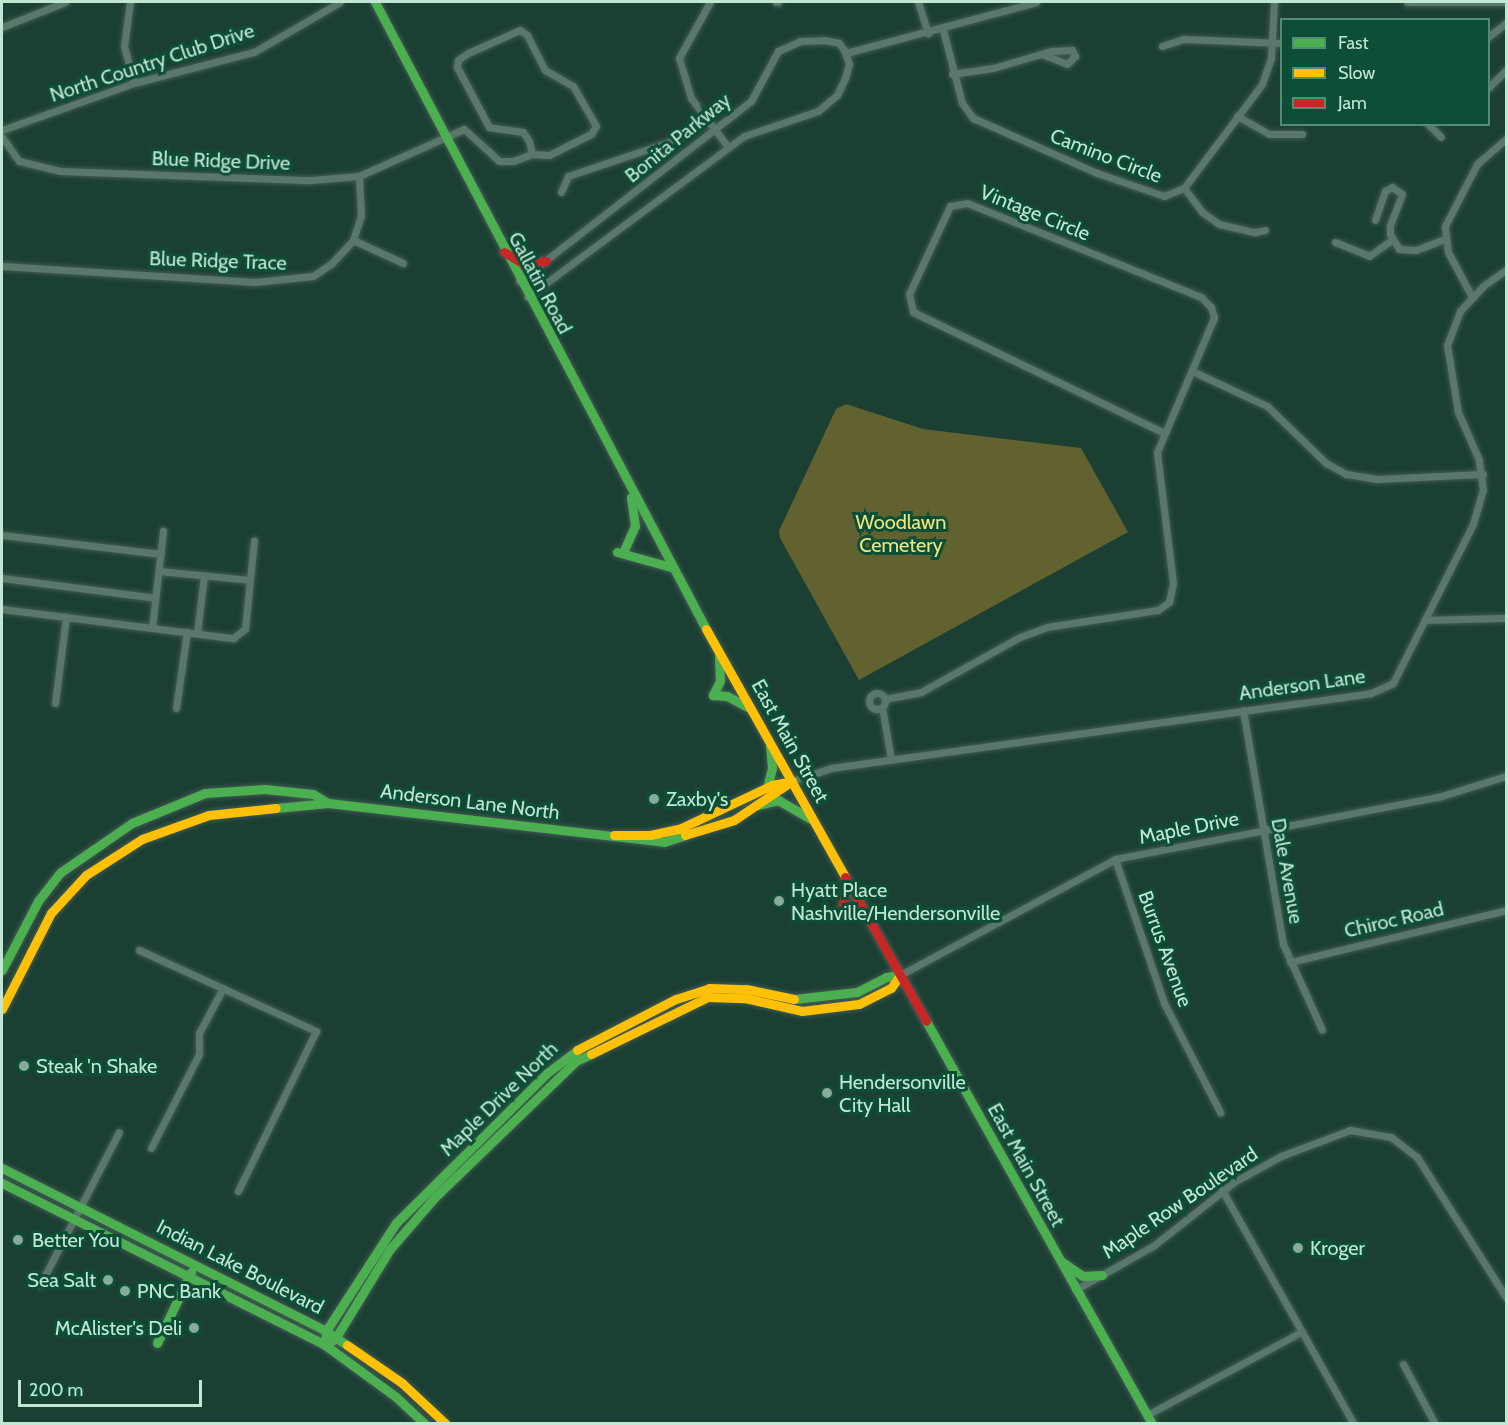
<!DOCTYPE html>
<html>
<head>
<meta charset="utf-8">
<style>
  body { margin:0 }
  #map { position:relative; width:1508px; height:1425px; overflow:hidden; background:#1c3f33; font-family:Cabin,sans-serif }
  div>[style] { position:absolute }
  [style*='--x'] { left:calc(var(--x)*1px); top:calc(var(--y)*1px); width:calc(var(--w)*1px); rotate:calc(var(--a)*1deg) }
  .green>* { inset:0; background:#61622f }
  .roads { filter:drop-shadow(0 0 2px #405b51) drop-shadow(0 0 2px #405b51) }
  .street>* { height:7px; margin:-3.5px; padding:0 3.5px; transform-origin:3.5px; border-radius:3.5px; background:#59776b }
  .street>.ring { margin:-3.5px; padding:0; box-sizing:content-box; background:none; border:7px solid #59776b; border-radius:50% }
  .fast>* { height:9px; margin:-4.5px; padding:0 4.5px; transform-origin:4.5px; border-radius:4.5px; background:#4caf50 }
  .slow>* { height:9px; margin:-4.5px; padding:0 4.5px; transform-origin:4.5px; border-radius:4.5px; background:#ffc107 }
  .jam>* { height:9px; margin:-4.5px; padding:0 4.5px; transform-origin:4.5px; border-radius:4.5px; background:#c62828 }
  .dots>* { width:16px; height:16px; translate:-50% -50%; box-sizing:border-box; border:3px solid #0d4e37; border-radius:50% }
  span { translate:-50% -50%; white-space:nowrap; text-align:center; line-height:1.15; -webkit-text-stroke:6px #0d4e37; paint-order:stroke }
  .street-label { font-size:20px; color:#c1e6d4 }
  .park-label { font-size:20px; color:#efe67c }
  .poi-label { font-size:20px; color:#c1e6d4 }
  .left { translate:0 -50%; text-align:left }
  .right { translate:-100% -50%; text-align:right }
  .frame { position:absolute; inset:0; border:3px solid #c1e6d4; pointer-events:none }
  .legend { position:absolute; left:1280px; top:18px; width:210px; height:108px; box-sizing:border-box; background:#0d4e37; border:2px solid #558b76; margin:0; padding:8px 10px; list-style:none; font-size:18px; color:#c1e6d4 }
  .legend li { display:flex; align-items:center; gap:12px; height:30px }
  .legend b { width:30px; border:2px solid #558b76 }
  .scale { position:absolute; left:18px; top:1380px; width:184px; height:27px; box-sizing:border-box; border:3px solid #c1e6d4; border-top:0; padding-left:8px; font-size:18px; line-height:21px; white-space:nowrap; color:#c1e6d4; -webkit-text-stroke:4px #0d4e37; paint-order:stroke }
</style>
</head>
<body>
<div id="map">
  <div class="green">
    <i style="clip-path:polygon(846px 404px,923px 429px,1081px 448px,1128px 532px,859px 680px,780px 538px,779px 531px,836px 409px)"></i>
  </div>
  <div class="roads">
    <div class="street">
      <i style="--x:130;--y:2;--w:44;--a:97.8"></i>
      <i style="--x:124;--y:46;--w:38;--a:75"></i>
      <i style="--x:710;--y:2;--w:64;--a:119"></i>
      <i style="--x:679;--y:58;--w:42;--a:73.3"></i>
      <i style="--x:691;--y:98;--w:61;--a:52.9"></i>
      <i style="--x:776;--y:2;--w:2;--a:0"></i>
      <i style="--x:918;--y:2;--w:33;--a:72"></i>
      <i style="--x:1407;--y:2;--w:99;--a:0"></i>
      <i style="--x:2;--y:27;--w:68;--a:-21.6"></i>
      <i style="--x:943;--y:30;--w:75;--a:75.4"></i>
      <i style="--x:962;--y:103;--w:19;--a:54"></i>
      <i style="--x:973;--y:118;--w:136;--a:23.9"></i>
      <i style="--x:1097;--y:173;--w:71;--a:18.9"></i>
      <i style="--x:1164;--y:196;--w:22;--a:-22"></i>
      <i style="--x:1184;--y:188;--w:130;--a:-53.1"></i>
      <i style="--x:1262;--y:84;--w:28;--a:-71"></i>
      <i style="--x:1271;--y:58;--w:56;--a:-86.9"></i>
      <i style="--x:1488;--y:37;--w:23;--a:-38"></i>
      <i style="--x:1162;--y:46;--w:23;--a:-18"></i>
      <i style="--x:1184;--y:39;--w:98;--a:2.3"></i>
      <i style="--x:846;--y:53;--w:197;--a:-15"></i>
      <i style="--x:952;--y:74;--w:41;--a:-8.3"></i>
      <i style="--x:993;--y:68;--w:60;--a:-16.3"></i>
      <i style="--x:1051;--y:51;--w:21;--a:-3"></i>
      <i style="--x:1072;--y:50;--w:7;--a:63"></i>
      <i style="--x:1075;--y:56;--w:11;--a:135"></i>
      <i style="--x:1067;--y:64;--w:27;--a:-158"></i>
      <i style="--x:1488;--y:88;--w:25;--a:-45"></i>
      <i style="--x:1237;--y:116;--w:37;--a:29"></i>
      <i style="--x:1269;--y:134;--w:33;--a:0"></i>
      <i style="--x:1428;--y:124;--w:18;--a:45"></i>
      <i style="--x:2;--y:130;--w:140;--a:-19.6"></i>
      <i style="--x:134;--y:83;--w:124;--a:-14.5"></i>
      <i style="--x:254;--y:52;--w:99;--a:-30.2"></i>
      <i style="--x:2;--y:137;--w:29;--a:55"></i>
      <i style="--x:19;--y:161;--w:42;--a:13.7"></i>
      <i style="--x:60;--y:171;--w:251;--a:2.1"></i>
      <i style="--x:311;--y:180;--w:48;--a:-4.8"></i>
      <i style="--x:359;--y:176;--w:115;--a:-24.1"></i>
      <i style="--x:464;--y:129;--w:47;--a:42.4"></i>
      <i style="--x:499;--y:161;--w:14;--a:0"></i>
      <i style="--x:513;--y:161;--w:20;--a:-20"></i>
      <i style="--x:532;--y:154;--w:13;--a:-103"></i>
      <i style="--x:529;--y:141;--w:11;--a:-124"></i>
      <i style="--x:523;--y:132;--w:34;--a:-172"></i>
      <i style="--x:489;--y:127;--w:68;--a:-118.1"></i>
      <i style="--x:457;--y:67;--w:7;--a:-82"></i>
      <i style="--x:458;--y:60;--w:12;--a:-35"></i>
      <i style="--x:468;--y:53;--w:57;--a:-23.9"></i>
      <i style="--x:520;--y:30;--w:9;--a:36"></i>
      <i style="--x:527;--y:35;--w:39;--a:63"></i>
      <i style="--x:545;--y:70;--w:32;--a:30"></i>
      <i style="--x:573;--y:86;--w:46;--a:60.1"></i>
      <i style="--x:596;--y:126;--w:9;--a:122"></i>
      <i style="--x:591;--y:134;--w:47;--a:153.4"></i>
      <i style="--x:549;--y:155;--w:17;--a:-177"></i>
      <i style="--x:1184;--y:188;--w:30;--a:53"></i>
      <i style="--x:1202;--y:212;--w:21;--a:35"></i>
      <i style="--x:1219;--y:224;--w:37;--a:13"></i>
      <i style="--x:1255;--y:232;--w:10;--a:-11"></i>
      <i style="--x:561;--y:192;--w:17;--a:-66"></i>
      <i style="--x:568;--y:176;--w:107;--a:-18.6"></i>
      <i style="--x:669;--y:142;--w:43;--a:-29.6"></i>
      <i style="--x:1375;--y:220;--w:31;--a:-71"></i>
      <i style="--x:1385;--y:191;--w:8;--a:-30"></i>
      <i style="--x:1392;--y:187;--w:12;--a:35"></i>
      <i style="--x:1402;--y:194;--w:34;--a:111"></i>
      <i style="--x:1390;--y:226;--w:8;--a:90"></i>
      <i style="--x:1390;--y:234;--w:17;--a:59"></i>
      <i style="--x:1399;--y:249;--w:17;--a:3"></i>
      <i style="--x:1416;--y:250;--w:31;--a:-21"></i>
      <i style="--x:353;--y:240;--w:55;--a:24.7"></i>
      <i style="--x:1335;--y:242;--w:37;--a:22"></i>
      <i style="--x:1369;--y:256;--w:28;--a:-35"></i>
      <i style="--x:2;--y:266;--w:254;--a:3.6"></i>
      <i style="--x:255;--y:282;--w:58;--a:-5.9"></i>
      <i style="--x:313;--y:276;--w:22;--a:-34"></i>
      <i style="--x:331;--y:264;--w:33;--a:-47"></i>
      <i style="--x:353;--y:240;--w:25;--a:-72"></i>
      <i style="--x:361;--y:216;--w:40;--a:-92.9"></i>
      <i style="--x:519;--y:281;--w:294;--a:-37.8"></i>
      <i style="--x:751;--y:101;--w:57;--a:-61.6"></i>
      <i style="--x:778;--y:51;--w:24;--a:-24"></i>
      <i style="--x:800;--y:41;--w:24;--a:-2"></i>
      <i style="--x:824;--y:40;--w:15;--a:11"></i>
      <i style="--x:839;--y:43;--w:9;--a:54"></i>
      <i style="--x:844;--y:50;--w:15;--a:70"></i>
      <i style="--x:849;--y:64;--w:15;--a:106"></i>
      <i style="--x:845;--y:78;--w:19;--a:115"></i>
      <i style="--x:837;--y:95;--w:25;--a:140"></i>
      <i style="--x:818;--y:111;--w:78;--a:161.3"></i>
      <i style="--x:744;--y:136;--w:270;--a:143.4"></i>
      <i style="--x:1472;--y:297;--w:51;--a:-118.1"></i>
      <i style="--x:1448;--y:252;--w:26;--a:-97"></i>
      <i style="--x:1445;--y:226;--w:70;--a:-62.7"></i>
      <i style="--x:1477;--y:164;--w:38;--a:-41"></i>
      <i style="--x:1192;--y:371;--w:83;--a:25"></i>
      <i style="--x:1267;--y:406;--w:82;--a:44"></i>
      <i style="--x:1326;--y:463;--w:23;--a:29"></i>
      <i style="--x:1346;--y:474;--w:30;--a:9"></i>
      <i style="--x:1376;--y:479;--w:107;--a:-2.7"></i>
      <i style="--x:2;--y:535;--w:160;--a:6.8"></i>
      <i style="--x:159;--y:571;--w:91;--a:5.6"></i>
      <i style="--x:2;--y:578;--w:154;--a:7.4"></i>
      <i style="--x:2;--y:609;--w:233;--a:7.2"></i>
      <i style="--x:233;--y:638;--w:15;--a:-37"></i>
      <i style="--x:245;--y:629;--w:89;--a:-84.2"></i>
      <i style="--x:1427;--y:620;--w:79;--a:-1.5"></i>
      <i style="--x:152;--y:628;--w:98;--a:-83.5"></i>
      <i style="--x:197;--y:633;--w:57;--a:-83"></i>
      <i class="ring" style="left:869px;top:693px;width:9px;height:9px"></i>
      <i style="--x:885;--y:699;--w:37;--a:-11"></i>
      <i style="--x:921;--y:692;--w:113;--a:-29.1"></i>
      <i style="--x:1020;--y:637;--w:29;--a:-20"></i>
      <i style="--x:1047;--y:627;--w:112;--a:-8.7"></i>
      <i style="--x:1158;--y:610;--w:14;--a:-36"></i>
      <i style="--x:1169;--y:602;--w:19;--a:-78"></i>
      <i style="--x:1173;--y:583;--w:132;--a:-97"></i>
      <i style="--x:1157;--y:452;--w:146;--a:-67"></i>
      <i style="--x:1214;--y:318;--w:11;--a:-105"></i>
      <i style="--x:1211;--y:307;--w:14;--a:-135"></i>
      <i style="--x:1201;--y:297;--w:252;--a:-158.1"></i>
      <i style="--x:967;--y:203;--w:17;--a:170"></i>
      <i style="--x:950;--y:206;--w:97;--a:115"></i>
      <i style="--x:909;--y:294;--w:18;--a:77"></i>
      <i style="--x:913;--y:312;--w:279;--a:25.7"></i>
      <i style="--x:55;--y:703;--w:87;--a:-82.7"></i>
      <i style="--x:882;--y:707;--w:53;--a:80.2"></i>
      <i style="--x:176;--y:708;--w:77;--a:-81.8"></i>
      <i style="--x:1243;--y:710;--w:237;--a:80.3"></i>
      <i style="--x:1283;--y:944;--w:94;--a:65.6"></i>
      <i style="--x:792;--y:781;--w:41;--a:-18.4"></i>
      <i style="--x:831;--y:768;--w:518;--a:-7.88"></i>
      <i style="--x:1344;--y:697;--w:27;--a:-8"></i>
      <i style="--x:1371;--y:693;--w:24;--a:-24"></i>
      <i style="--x:1393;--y:683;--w:178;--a:-63.3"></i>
      <i style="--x:1473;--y:524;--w:35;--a:-74"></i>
      <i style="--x:1483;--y:490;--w:30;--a:-98"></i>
      <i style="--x:1479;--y:460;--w:52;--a:-113.6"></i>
      <i style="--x:1458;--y:412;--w:68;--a:-99.3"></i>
      <i style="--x:1447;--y:345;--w:36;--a:-69"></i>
      <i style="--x:1460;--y:311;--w:34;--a:-47"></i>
      <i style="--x:1483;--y:286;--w:28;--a:-35"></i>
      <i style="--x:1115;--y:859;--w:152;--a:71.2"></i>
      <i style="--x:1164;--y:1003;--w:123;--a:62.8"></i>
      <i style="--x:139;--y:950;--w:195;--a:24.6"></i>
      <i style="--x:316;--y:1031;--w:178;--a:116"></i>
      <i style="--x:1290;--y:962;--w:222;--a:-13.5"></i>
      <i style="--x:900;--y:975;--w:244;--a:-28.3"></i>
      <i style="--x:1115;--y:859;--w:329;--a:-10.9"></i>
      <i style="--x:1438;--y:797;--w:71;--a:-17.2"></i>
      <i style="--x:151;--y:1148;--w:106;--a:-62.9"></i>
      <i style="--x:199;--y:1054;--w:21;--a:-90"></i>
      <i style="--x:199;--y:1033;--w:51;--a:-61.9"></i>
      <i style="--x:1222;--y:1190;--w:269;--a:60.6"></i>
      <i style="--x:40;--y:1285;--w:172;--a:-62.7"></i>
      <i style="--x:1075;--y:1290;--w:90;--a:-29.4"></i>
      <i style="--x:1153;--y:1246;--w:103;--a:-38.3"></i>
      <i style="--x:1234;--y:1182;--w:54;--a:-29"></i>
      <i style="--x:1281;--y:1156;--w:74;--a:-20.6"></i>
      <i style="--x:1350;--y:1130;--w:42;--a:9.7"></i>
      <i style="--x:1391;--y:1137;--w:33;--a:38"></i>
      <i style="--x:1417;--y:1157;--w:166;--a:57.6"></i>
      <i style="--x:1403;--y:1364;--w:68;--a:61.9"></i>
      <i style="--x:1147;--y:1415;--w:175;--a:-28.3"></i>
    </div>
    <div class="fast">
      <i style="--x:375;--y:2;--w:709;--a:62.17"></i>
      <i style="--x:625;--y:548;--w:24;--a:-66"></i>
      <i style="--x:635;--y:526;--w:29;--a:-98"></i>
      <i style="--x:617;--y:552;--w:56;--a:15.5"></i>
      <i style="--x:719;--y:655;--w:26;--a:88"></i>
      <i style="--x:720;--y:681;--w:16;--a:117"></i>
      <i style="--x:713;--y:695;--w:14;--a:4"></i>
      <i style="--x:727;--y:696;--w:27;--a:28"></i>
      <i style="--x:767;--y:788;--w:21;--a:-76"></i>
      <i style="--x:772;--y:768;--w:23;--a:-95"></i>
      <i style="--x:757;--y:805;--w:22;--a:-13"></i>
      <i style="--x:778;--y:800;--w:38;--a:30"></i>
      <i style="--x:276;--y:808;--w:52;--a:-5.5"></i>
      <i style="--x:328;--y:803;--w:338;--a:6.6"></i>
      <i style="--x:664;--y:842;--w:22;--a:-18"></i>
      <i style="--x:2;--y:970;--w:78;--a:-62.4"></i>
      <i style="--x:38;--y:901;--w:37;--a:-52"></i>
      <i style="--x:61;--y:872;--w:86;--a:-34.6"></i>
      <i style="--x:132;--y:823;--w:79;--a:-22.3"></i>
      <i style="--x:205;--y:793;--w:60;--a:-3.8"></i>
      <i style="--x:265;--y:789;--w:48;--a:5.9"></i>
      <i style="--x:313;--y:794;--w:17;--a:31"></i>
      <i style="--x:794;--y:999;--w:63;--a:-6.3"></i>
      <i style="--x:857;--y:992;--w:33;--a:-27"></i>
      <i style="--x:886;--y:977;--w:14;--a:-8"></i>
      <i style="--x:926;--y:1021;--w:462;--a:60.7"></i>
      <i style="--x:2;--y:1168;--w:363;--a:26.7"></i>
      <i style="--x:326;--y:1331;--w:25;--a:34"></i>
      <i style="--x:2;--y:1183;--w:361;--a:26.6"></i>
      <i style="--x:325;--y:1345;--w:88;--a:36.2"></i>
      <i style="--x:396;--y:1397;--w:40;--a:43"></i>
      <i style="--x:1062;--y:1262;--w:25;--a:34"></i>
      <i style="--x:1083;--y:1276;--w:19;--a:-3"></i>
      <i style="--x:157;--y:1343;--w:79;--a:-64.4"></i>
      <i style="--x:325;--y:1345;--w:14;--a:-86"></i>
      <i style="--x:326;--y:1331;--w:129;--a:-57.1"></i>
      <i style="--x:396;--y:1223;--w:213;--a:-44.8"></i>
      <i style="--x:547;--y:1073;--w:38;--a:-37"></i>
      <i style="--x:325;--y:1345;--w:12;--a:-31"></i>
      <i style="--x:335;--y:1339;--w:105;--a:-58.6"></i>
      <i style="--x:390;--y:1249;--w:67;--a:-49.2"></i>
      <i style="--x:434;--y:1198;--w:197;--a:-44"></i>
      <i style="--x:576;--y:1061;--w:17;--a:-25"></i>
    </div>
    <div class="slow">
      <i style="--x:706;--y:629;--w:284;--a:60.7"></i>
      <i style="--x:614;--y:835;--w:36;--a:0"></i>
      <i style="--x:650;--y:835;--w:30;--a:-12"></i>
      <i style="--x:679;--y:829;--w:103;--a:-25.3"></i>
      <i style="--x:772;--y:785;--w:15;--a:-11"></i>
      <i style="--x:685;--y:835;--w:51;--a:-17"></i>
      <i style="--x:734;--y:820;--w:70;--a:-33.9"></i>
      <i style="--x:2;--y:1009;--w:108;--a:-63"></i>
      <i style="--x:51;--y:913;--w:52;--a:-47.4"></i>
      <i style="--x:86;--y:875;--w:67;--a:-32.7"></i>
      <i style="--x:142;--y:839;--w:71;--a:-19.7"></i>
      <i style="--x:209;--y:815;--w:67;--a:-6"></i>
      <i style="--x:577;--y:1050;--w:111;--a:-27.3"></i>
      <i style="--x:676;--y:999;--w:35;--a:-18"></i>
      <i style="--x:709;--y:988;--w:37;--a:2"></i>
      <i style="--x:746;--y:989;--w:49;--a:11.8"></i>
      <i style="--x:591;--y:1054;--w:130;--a:-26"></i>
      <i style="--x:708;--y:997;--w:37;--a:2"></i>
      <i style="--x:745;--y:998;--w:58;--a:12.8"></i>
      <i style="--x:802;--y:1011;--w:57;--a:-7"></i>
      <i style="--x:859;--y:1004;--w:36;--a:-27"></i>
      <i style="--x:891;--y:988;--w:16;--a:-55"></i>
      <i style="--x:347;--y:1345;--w:67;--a:34.6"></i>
      <i style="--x:402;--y:1383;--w:60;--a:43"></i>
    </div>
    <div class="jam">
      <i style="--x:504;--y:252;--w:21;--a:31"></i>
      <i style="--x:522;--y:263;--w:24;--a:-5"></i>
      <i style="--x:845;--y:877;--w:165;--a:60.6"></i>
      <i style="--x:846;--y:884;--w:27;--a:98"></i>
      <i style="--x:842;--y:911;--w:22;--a:10"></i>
    </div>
  </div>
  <div class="dots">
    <i style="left:654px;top:799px;background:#87ac9c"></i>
    <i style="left:779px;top:901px;background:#87ac9c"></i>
    <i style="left:24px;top:1066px;background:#87ac9c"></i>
    <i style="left:827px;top:1093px;background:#87ac9c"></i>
    <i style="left:18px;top:1240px;background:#87ac9c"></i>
    <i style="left:1298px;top:1248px;background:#87ac9c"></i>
    <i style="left:108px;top:1280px;background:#87ac9c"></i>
    <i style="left:125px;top:1291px;background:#87ac9c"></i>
    <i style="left:194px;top:1328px;background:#87ac9c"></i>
  </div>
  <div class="street-label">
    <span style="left:152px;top:63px;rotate:-18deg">North Country Club Drive</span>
    <span style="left:678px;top:138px;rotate:-39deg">Bonita Parkway</span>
    <span style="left:1106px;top:156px;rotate:21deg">Camino Circle</span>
    <span style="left:221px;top:161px;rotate:2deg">Blue Ridge Drive</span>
    <span style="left:1035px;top:213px;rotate:22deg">Vintage Circle</span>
    <span style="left:218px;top:261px;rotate:2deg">Blue Ridge Trace</span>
    <span style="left:540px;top:283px;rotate:62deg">Gallatin Road</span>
    <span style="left:1302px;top:685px;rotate:-8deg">Anderson Lane</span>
    <span style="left:790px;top:741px;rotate:61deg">East Main Street</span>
    <span style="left:470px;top:802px;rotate:7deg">Anderson Lane North</span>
    <span style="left:1189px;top:828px;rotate:-11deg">Maple Drive</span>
    <span style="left:1287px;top:871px;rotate:80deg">Dale Avenue</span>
    <span style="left:1394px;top:920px;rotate:-13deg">Chiroc Road</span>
    <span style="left:1165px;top:949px;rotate:70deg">Burrus Avenue</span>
    <span style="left:499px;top:1099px;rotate:-44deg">Maple Drive North</span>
    <span style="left:1026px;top:1165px;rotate:61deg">East Main Street</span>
    <span style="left:1180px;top:1203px;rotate:-34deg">Maple Row Boulevard</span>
    <span style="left:240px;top:1267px;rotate:27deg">Indian Lake Boulevard</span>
  </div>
  <div class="park-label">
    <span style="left:901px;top:534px">Woodlawn<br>Cemetery</span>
  </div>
  <div class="poi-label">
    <span class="left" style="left:666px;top:799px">Zaxby's</span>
    <span class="left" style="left:791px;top:902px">Hyatt Place<br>Nashville/Hendersonville</span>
    <span class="left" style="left:36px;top:1066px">Steak 'n Shake</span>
    <span class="left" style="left:839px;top:1094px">Hendersonville<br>City Hall</span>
    <span class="left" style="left:32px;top:1240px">Better You</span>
    <span class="left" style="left:1310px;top:1248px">Kroger</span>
    <span class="right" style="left:96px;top:1280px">Sea Salt</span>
    <span class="left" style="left:137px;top:1291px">PNC Bank</span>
    <span class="right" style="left:182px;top:1328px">McAlister's Deli</span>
  </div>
  <div class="frame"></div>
  <ul class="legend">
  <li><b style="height:8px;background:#4caf50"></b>Fast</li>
  <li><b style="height:8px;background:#ffc107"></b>Slow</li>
  <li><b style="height:8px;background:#c62828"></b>Jam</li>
  </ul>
  <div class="scale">200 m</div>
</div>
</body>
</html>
